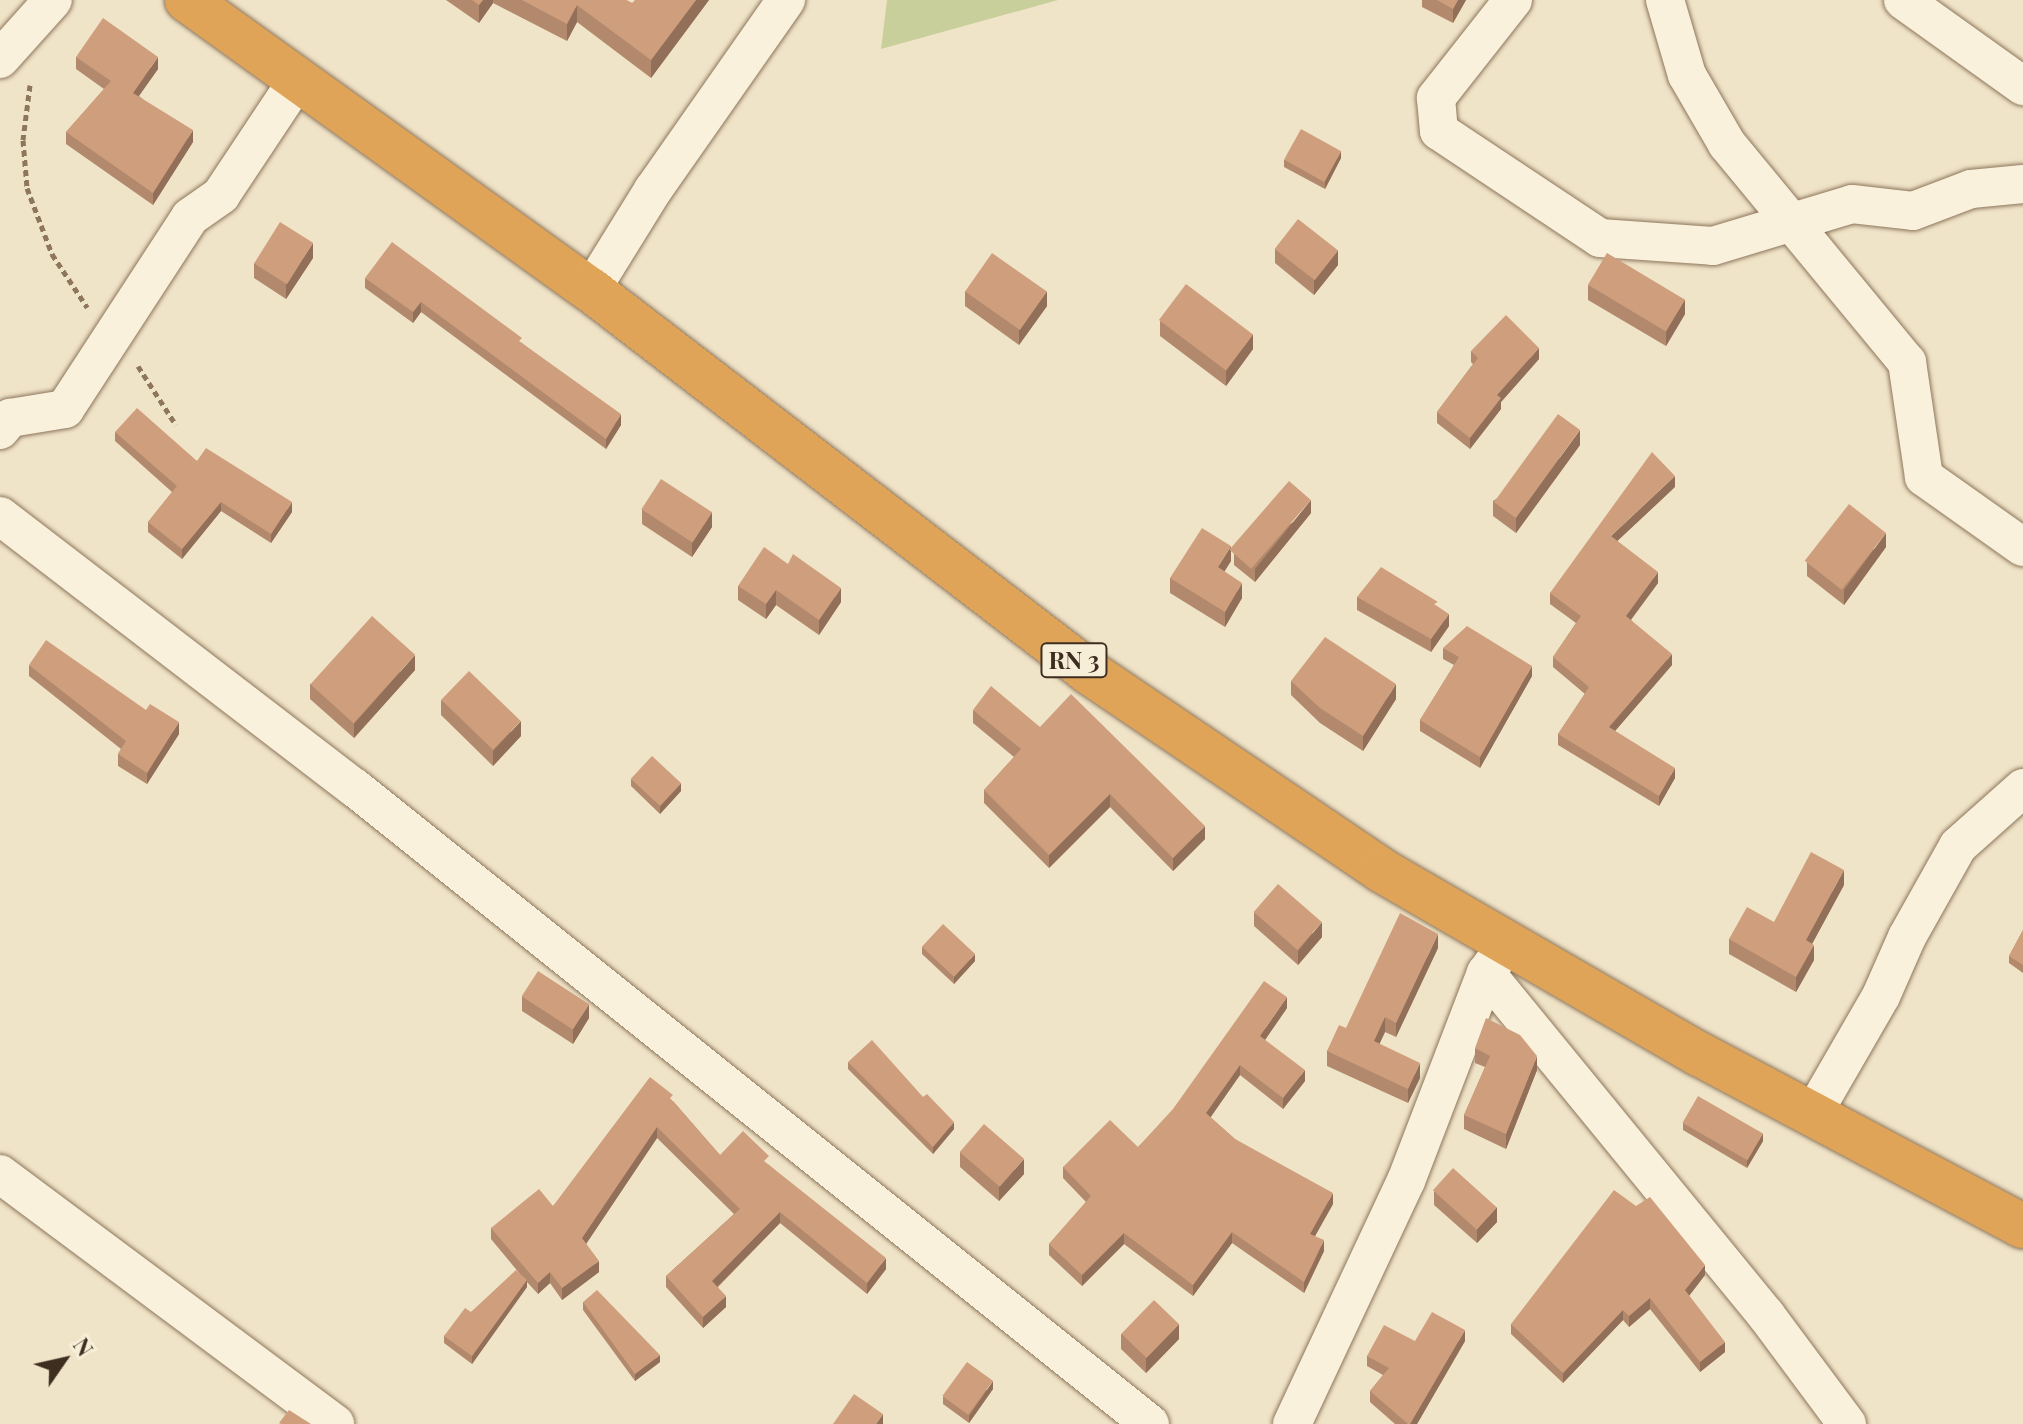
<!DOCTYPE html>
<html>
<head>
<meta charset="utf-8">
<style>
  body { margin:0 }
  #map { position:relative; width:2023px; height:1424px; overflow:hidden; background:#f0e4c8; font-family:"Playfair Display",serif }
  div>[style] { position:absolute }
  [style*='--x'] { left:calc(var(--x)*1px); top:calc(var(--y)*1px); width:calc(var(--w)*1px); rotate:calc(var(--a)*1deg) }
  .green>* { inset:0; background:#c9cf9b }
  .path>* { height:5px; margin-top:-2.5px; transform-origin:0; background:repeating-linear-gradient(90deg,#8d765c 0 6px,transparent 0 10px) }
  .roads { filter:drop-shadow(0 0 2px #8d765c) drop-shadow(0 0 2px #8d765c) }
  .street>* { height:38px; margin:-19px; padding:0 19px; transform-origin:19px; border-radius:19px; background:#faf1dc }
  .highway>* { height:44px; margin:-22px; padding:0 22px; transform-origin:22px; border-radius:22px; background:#e0a458 }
  .wall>* { inset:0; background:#b2896c }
  .shaded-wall>* { inset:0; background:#916f58 }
  .building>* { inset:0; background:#cf9f7d; transform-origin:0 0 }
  span { translate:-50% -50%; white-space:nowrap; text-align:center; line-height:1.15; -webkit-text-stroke:8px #f7eed8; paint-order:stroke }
  .shield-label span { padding:2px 6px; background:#f7eed8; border:2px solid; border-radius:6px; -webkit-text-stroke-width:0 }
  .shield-label { font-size:24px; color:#3d2e20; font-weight:700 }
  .north { position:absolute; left:24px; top:1320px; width:80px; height:80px; -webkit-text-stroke:6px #f7eed8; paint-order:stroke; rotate:56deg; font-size:22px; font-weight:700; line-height:32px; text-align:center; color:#3d2e20 }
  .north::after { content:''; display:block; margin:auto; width:28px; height:36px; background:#3d2e20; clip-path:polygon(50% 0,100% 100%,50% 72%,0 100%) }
</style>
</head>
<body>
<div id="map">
  <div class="green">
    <i style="clip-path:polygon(887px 0,1058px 0,881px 49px)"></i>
  </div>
  <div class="path">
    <i style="--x:30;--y:85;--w:55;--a:97.3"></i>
    <i style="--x:23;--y:140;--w:48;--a:85.2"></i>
    <i style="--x:27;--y:188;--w:71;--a:69.3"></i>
    <i style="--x:52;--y:254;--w:64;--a:56.6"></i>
    <i style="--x:138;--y:366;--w:70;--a:57.2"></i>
  </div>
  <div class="roads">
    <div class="street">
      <i style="--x:1513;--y:0;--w:125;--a:128.2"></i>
      <i style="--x:1436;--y:98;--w:33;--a:85"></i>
      <i style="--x:1439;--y:131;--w:193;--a:33.6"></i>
      <i style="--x:1600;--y:238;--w:113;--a:4"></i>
      <i style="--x:1713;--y:246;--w:145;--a:-16.8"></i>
      <i style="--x:1852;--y:204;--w:61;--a:6.5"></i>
      <i style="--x:1913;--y:211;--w:62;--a:-20.8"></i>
      <i style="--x:1971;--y:189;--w:52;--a:-5.5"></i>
      <i style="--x:1665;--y:0;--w:78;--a:73.7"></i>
      <i style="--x:1687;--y:75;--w:80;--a:59.9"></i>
      <i style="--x:1727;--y:144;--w:283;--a:50.5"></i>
      <i style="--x:1907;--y:362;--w:116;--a:81.6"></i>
      <i style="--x:1924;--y:477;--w:121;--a:35.3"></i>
      <i style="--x:1903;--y:0;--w:148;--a:35.6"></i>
      <i style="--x:0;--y:59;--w:79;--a:-48.1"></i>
      <i style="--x:591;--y:290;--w:118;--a:-58.2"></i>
      <i style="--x:653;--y:190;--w:232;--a:-55"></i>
      <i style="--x:0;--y:430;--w:16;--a:-50"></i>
      <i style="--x:10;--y:418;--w:56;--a:-9.3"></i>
      <i style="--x:65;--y:409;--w:229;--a:-56.9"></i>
      <i style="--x:190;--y:217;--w:38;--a:-35"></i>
      <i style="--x:221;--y:195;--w:139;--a:-56.4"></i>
      <i style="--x:0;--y:516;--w:447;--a:37.5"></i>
      <i style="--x:355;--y:788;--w:1018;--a:38.66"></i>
      <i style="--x:1486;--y:973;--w:442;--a:50.7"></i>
      <i style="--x:1766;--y:1315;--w:136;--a:53.4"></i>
      <i style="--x:1814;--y:1112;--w:134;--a:-60"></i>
      <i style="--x:1881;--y:996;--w:64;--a:-66.2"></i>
      <i style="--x:1907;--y:937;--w:104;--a:-60.7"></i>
      <i style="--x:1958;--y:846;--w:87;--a:-41.7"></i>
      <i style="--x:0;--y:1174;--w:418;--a:36.7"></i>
      <i style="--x:1292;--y:1424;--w:268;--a:-64.9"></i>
      <i style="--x:1406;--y:1181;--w:223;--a:-69"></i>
      <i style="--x:1486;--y:973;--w:22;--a:-54"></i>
    </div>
    <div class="highway">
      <i style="--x:187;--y:0;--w:497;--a:35.7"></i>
      <i style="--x:591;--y:290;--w:628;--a:37.49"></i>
      <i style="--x:1089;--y:672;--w:353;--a:34.1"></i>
      <i style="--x:1381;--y:870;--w:367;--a:30.1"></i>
      <i style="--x:1699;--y:1054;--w:367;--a:28"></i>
    </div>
  </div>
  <div class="wall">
    <i style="clip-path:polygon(446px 0,626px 0,632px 3px,709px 0,651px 78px,577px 22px,567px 41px,493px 3px,479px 23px)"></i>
    <i style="clip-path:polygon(1422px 0,1466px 0,1453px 23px,1422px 7px)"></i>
    <i style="clip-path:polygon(76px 57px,158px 69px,139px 96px,193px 142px,153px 205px,66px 144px,66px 132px,104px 89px,76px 69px)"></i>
    <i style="clip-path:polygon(1341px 158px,1325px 189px,1284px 167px,1284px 160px)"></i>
    <i style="clip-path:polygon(1275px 249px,1338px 265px,1314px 295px,1275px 263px)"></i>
    <i style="clip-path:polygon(313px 258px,286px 299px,254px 278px,254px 263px)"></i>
    <i style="clip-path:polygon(365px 278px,522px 343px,621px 425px,606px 449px,421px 312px,413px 323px,365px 288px)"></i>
    <i style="clip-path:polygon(1588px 285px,1685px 314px,1666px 346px,1588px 300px)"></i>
    <i style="clip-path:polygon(965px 291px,1047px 306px,1019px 345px,965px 306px)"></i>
    <i style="clip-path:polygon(1160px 321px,1253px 349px,1226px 386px,1160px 336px)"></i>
    <i style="clip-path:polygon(1471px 351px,1539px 359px,1501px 402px,1501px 409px,1470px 449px,1437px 423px,1437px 412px,1473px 364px,1471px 362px)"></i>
    <i style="clip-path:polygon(115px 432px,197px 461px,292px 512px,271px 543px,221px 511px,182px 559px,148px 532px,148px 522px,172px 492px,115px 441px)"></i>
    <i style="clip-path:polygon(1580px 445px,1516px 533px,1493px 516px,1493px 501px)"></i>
    <i style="clip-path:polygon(1675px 487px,1617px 541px,1658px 583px,1631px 620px,1672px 665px,1615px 731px,1675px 778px,1659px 806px,1558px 745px,1558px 734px,1585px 694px,1553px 667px,1553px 657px,1576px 623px,1550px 604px,1550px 593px)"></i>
    <i style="clip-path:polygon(642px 509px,712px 527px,692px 557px,642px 524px)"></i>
    <i style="clip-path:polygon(1311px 513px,1255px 582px,1234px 565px,1234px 553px)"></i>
    <i style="clip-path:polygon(1886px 547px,1844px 605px,1807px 576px,1807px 562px)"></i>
    <i style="clip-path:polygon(1231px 561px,1224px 571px,1242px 598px,1225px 627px,1170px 593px,1170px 578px)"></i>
    <i style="clip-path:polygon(788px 564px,841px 602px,819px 635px,776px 605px,766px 619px,738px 600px,738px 586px)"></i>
    <i style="clip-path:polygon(1357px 597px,1438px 607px,1449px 626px,1431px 652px,1357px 610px)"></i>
    <i style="clip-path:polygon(1443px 648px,1532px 676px,1480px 768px,1420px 731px,1420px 720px,1454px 665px,1443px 659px)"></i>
    <i style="clip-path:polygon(29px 665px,179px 734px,147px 784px,118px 766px,118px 754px,121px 749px,29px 676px)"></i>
    <i style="clip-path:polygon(415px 670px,354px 738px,310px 699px,310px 684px)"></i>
    <i style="clip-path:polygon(1291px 681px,1396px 699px,1363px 751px,1320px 723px,1291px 695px)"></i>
    <i style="clip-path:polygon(441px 700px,521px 736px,493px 766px,441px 715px)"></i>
    <i style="clip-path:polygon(973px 710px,1040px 727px,1205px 839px,1173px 871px,1110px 807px,1049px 868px,984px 803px,984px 790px,1014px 757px,973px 723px)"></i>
    <i style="clip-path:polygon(631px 779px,681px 791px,660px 814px,631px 786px)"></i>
    <i style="clip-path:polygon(1844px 885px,1812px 944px,1814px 960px,1796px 992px,1729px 954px,1729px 939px,1774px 922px)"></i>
    <i style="clip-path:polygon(1254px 912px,1322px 937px,1298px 965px,1254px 926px)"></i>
    <i style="clip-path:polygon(2023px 930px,2023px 973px,2009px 963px,2009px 956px)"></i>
    <i style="clip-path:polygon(922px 947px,975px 961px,954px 984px,922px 954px)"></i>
    <i style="clip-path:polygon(1438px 948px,1396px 1037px,1385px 1032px,1379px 1044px,1420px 1078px,1408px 1103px,1327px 1066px,1327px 1051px,1346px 1028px)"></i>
    <i style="clip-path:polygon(522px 996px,589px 1018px,573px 1044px,522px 1011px)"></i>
    <i style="clip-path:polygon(1287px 1008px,1265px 1040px,1305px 1081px,1283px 1109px,1240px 1075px,1210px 1117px,1235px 1139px,1333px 1204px,1315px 1236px,1324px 1251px,1304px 1293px,1232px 1243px,1193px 1296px,1124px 1244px,1082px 1286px,1049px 1255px,1049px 1244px,1086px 1202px,1063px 1178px,1063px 1167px,1138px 1147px)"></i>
    <i style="clip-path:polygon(1475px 1048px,1537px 1070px,1506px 1149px,1464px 1129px,1464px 1115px,1485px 1067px,1475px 1063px)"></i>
    <i style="clip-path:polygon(848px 1062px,923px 1097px,954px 1129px,933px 1154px,848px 1069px)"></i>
    <i style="clip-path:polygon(673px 1101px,720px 1155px,769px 1165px,886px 1269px,867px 1294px,780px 1223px,718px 1287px,726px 1307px,703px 1328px,666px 1287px,666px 1276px,734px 1214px,657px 1138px,586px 1244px,599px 1272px,562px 1300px,550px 1283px,538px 1294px,527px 1282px,527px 1287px,472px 1364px,444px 1343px,444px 1336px,471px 1312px,520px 1274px,491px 1239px,491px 1228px,553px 1206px)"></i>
    <i style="clip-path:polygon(1683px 1123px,1763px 1141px,1747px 1168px,1683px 1130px)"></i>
    <i style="clip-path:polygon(960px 1152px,1024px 1174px,999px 1201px,960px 1167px)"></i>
    <i style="clip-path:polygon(1434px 1191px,1497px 1222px,1477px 1243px,1434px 1205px)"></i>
    <i style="clip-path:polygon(1705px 1275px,1689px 1296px,1725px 1352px,1700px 1372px,1650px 1309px,1629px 1327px,1623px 1320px,1563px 1383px,1511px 1334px,1511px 1324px)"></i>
    <i style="clip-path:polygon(583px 1302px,660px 1362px,635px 1381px,583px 1310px)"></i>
    <i style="clip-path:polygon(1121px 1334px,1179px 1339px,1146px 1373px,1121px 1349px)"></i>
    <i style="clip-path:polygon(1415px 1341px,1465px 1341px,1417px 1424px,1395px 1424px,1370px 1402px,1370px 1391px,1383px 1375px,1367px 1366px,1367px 1356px)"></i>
    <i style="clip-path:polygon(993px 1389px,969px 1423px,943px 1404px,943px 1397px)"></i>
  </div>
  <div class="shaded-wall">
    <i style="clip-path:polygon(483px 0,493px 0,493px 3px,479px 23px,479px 5px)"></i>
    <i style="clip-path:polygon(696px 0,709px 0,651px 78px,651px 60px)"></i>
    <i style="clip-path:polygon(1458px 0,1466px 0,1453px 23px,1453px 9px)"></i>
    <i style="clip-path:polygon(577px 5px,577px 22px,567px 41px,567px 24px)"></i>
    <i style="clip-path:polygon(158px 57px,158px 69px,133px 104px,133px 93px)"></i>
    <i style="clip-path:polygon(193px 130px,193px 142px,153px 205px,153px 193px)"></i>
    <i style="clip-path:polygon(1341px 151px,1341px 158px,1325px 189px,1325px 181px)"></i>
    <i style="clip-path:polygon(313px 243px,313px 258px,286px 299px,286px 284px)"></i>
    <i style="clip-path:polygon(1338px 250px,1338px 265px,1314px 295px,1314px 280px)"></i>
    <i style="clip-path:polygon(1047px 291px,1047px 306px,1019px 345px,1019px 330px)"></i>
    <i style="clip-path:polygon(1685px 299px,1685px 314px,1666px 346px,1666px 331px)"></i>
    <i style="clip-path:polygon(421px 302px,421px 312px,413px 323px,413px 312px)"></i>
    <i style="clip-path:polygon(1253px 334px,1253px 349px,1226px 386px,1226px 371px)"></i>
    <i style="clip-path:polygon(1539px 348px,1539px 359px,1501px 402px,1501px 409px,1470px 449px,1470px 438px,1497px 395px)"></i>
    <i style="clip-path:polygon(621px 414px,621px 425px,606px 449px,606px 439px)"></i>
    <i style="clip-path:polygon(1580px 430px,1580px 445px,1516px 533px,1516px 518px)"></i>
    <i style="clip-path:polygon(1675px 476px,1675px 487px,1611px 547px,1611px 536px)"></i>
    <i style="clip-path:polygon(1311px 500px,1311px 513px,1255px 582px,1255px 569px)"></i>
    <i style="clip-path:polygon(221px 502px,221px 511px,182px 559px,182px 549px)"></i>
    <i style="clip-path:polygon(292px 502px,292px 512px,271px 543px,271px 534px)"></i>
    <i style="clip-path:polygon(712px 512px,712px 527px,692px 557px,692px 542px)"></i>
    <i style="clip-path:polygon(1886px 533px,1886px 547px,1844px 605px,1844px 590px)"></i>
    <i style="clip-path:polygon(1231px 546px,1231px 561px,1218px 582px,1218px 567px)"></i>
    <i style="clip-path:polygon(1658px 572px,1658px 583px,1626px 626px,1626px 616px)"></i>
    <i style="clip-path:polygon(1242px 583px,1242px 598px,1225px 627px,1225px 612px)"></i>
    <i style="clip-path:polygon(841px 588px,841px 602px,819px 635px,819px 620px)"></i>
    <i style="clip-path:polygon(776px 590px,776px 605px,766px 619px,766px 604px)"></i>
    <i style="clip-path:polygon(1449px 614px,1449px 626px,1431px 652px,1431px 639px)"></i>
    <i style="clip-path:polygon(1672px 654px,1672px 665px,1609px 738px,1609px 727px)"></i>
    <i style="clip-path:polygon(415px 655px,415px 670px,354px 738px,354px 724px)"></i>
    <i style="clip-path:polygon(1532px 666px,1532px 676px,1480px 768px,1480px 757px)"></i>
    <i style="clip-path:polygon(1396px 684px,1396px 699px,1363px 751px,1363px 736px)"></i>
    <i style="clip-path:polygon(521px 721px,521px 736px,493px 766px,493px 751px)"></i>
    <i style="clip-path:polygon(179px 722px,179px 734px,147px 784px,147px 773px)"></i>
    <i style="clip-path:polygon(1675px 768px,1675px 778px,1659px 806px,1659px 796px)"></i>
    <i style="clip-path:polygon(681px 783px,681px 791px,660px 814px,660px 806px)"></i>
    <i style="clip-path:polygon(1110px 794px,1110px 807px,1049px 868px,1049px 855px)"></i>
    <i style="clip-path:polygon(1205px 826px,1205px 839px,1173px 871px,1173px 858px)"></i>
    <i style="clip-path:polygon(1844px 870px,1844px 885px,1806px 955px,1806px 940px)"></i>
    <i style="clip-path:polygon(1322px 922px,1322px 937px,1298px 965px,1298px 951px)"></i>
    <i style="clip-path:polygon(1438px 934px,1438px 948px,1396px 1037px,1396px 1023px)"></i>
    <i style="clip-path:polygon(1814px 945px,1814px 960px,1796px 992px,1796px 977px)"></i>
    <i style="clip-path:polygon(975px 954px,975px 961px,954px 984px,954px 977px)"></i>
    <i style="clip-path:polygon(1287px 997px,1287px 1008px,1260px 1047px,1260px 1036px)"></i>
    <i style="clip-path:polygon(589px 1004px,589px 1018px,573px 1044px,573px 1029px)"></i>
    <i style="clip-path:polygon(1385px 1017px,1385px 1032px,1374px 1056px,1374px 1041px)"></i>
    <i style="clip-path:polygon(1537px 1056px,1537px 1070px,1506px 1149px,1506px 1134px)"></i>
    <i style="clip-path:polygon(1420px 1063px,1420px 1078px,1408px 1103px,1408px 1089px)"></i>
    <i style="clip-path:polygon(1240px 1065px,1240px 1075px,1206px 1124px,1206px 1113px)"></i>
    <i style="clip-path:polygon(1305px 1070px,1305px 1081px,1283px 1109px,1283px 1098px)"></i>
    <i style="clip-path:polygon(954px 1122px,954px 1129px,933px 1154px,933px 1147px)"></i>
    <i style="clip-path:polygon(657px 1127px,657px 1138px,582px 1250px,582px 1238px)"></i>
    <i style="clip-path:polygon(1763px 1133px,1763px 1141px,1747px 1168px,1747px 1161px)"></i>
    <i style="clip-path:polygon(1024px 1159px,1024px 1174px,999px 1201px,999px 1187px)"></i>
    <i style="clip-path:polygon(1333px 1193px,1333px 1204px,1310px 1245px,1310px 1234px)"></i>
    <i style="clip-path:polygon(1497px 1207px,1497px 1222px,1477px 1243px,1477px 1229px)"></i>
    <i style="clip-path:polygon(780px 1212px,780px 1223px,712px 1292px,712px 1281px)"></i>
    <i style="clip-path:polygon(1232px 1232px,1232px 1243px,1193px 1296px,1193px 1285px)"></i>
    <i style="clip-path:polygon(1124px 1233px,1124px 1244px,1082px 1286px,1082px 1275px)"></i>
    <i style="clip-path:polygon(1324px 1240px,1324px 1251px,1304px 1293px,1304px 1282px)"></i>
    <i style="clip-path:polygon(886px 1258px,886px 1269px,867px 1294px,867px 1283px)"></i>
    <i style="clip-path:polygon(599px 1261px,599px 1272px,562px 1300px,562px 1288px)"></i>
    <i style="clip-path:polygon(1705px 1265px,1705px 1275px,1685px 1301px,1685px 1290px)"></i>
    <i style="clip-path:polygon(550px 1272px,550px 1283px,538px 1294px,538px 1283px)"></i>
    <i style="clip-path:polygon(527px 1280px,527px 1287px,472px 1364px,472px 1356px)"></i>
    <i style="clip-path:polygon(726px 1296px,726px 1307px,703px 1328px,703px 1317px)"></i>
    <i style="clip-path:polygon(1650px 1298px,1650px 1309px,1629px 1327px,1629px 1316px)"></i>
    <i style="clip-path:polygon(1623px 1310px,1623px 1320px,1563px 1383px,1563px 1373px)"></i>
    <i style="clip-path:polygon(1179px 1324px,1179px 1339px,1146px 1373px,1146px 1358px)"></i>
    <i style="clip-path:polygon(1465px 1330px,1465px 1341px,1417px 1424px,1410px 1424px)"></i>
    <i style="clip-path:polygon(1725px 1342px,1725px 1352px,1700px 1372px,1700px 1362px)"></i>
    <i style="clip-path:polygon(660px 1355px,660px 1362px,635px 1381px,635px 1374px)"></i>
    <i style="clip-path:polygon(993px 1381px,993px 1389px,969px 1423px,969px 1416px)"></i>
    <i style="clip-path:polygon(883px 1414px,883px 1424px,876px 1424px)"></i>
  </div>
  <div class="building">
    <i style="clip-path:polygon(472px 0,483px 0,479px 5px)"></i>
    <i style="clip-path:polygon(522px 0,626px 0,632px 3px,635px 0,696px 0,651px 60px,577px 5px,567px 24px)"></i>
    <i style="clip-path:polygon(1437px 0,1458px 0,1453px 9px)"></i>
    <i style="clip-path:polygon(103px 18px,158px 57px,133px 93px,193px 130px,153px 193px,66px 132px,111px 81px,76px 57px)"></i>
    <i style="left:1301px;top:129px;width:46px;height:35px;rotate:29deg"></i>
    <i style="left:1298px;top:219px;width:51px;height:38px;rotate:38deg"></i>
    <i style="left:280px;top:222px;width:39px;height:49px;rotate:32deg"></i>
    <i style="clip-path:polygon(392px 242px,522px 338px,519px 341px,621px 414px,606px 439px,421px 302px,413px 312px,365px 278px)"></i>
    <i style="left:992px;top:253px;width:67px;height:47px;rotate:35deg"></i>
    <i style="left:1607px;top:253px;width:91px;height:37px;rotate:31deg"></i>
    <i style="left:1186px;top:284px;width:84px;height:45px;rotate:37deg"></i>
    <i style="clip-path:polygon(1506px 315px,1539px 348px,1497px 395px,1501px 398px,1470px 438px,1437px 412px,1478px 358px,1471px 351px)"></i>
    <i style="clip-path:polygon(137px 408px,197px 461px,206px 448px,292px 502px,271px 534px,221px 502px,182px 549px,148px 522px,177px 486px,115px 432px)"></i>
    <i style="left:1558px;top:414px;width:27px;height:109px;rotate:36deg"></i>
    <i style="clip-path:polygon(1652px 452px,1675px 476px,1611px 536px,1658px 572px,1626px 616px,1672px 654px,1609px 727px,1675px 768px,1659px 796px,1558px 734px,1589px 687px,1553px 657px,1581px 616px,1550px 593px)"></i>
    <i style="left:661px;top:479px;width:61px;height:36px;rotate:33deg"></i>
    <i style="left:1289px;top:481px;width:29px;height:91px;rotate:41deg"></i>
    <i style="left:1849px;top:504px;width:47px;height:72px;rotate:38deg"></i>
    <i style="clip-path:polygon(1202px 528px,1231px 546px,1218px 567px,1242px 583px,1225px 612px,1170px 578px)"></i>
    <i style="clip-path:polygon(764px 547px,788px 564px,793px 554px,841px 588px,819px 620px,776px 590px,766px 604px,738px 586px)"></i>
    <i style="clip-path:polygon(1381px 567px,1438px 602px,1434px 604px,1449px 614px,1431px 639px,1357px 597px)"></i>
    <i style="left:372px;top:616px;width:58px;height:92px;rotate:42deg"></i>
    <i style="clip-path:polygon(1467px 626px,1532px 666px,1480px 757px,1420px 720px,1459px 657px,1443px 648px)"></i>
    <i style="clip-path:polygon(1325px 637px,1396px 684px,1363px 736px,1320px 708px,1291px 681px)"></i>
    <i style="clip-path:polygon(46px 640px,146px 710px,150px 704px,179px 722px,147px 773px,118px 754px,126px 741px,29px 665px)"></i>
    <i style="left:469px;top:671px;width:72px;height:40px;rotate:44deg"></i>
    <i style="clip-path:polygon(991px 686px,1040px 727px,1071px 694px,1205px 826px,1173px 858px,1110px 794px,1049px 855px,984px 790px,1021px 749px,973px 710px)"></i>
    <i style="left:652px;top:756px;width:40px;height:31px;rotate:43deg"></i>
    <i style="clip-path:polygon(1811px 852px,1844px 870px,1806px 940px,1814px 945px,1796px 977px,1729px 939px,1747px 907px,1774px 922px)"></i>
    <i style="left:1278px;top:884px;width:58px;height:37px;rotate:41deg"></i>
    <i style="clip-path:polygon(1400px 913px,1438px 934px,1396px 1023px,1385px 1017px,1374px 1041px,1420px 1063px,1408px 1089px,1327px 1051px,1339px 1025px,1346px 1028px)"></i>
    <i style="left:943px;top:924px;width:44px;height:31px;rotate:43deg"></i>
    <i style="clip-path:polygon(2023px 930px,2023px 965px,2009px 956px)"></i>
    <i style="left:538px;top:971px;width:61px;height:30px;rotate:33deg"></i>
    <i style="clip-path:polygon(1264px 981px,1287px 997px,1260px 1036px,1305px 1070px,1283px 1098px,1240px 1065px,1206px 1113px,1235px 1139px,1333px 1193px,1310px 1234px,1324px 1240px,1304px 1282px,1232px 1232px,1193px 1285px,1124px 1233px,1082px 1275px,1049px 1244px,1091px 1196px,1063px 1167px,1110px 1120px,1138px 1147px,1173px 1109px)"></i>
    <i style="clip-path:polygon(1486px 1018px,1520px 1035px,1537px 1056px,1506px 1134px,1464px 1115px,1490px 1056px,1475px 1048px)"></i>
    <i style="clip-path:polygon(872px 1040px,923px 1097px,927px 1094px,954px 1122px,933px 1147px,848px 1062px)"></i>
    <i style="clip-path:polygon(650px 1077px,673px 1095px,670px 1098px,720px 1155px,743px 1131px,769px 1156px,764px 1161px,886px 1258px,867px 1283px,780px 1212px,712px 1281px,726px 1296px,703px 1317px,666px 1276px,740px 1209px,657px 1127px,582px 1238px,599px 1261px,562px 1288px,550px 1272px,538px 1283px,491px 1228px,539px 1189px,553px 1206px)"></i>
    <i style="left:1698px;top:1096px;width:75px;height:31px;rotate:30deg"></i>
    <i style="left:984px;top:1124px;width:53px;height:37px;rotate:41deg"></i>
    <i style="left:1453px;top:1168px;width:59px;height:30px;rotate:42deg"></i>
    <i style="clip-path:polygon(1614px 1190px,1636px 1206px,1650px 1197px,1705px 1265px,1685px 1290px,1725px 1342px,1700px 1362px,1650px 1298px,1629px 1316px,1623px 1310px,1563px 1373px,1511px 1324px)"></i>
    <i style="clip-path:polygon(516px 1270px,527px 1280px,472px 1356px,444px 1336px,465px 1308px,471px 1312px)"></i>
    <i style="clip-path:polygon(597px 1290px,660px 1355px,635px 1374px,583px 1302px)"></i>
    <i style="left:1154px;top:1300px;width:35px;height:47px;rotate:44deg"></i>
    <i style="clip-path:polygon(1432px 1312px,1465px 1330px,1410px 1424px,1408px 1424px,1370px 1391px,1389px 1368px,1367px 1356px,1384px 1325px,1415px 1341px)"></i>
    <i style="left:967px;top:1362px;width:32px;height:42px;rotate:36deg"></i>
    <i style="clip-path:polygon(854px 1394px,883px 1414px,876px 1424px,833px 1424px)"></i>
    <i style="clip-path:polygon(289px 1410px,311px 1424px,281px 1424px,279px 1423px)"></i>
  </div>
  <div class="shield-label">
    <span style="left:1074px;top:660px">RN 3</span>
  </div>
  <div class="north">N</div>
</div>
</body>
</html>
